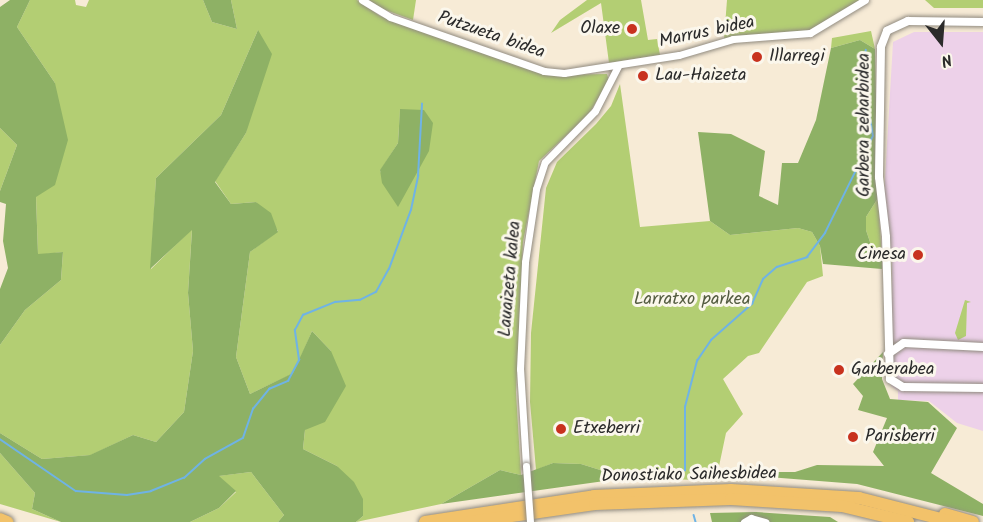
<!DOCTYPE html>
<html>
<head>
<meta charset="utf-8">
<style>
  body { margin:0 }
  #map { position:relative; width:983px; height:522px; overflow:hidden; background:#f7ebd6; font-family:Kalam,sans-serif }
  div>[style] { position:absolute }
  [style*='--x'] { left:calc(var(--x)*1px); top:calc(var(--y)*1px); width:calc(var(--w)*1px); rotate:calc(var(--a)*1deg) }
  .built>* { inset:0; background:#edd1e9 }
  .green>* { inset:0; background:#b3ce73 }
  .forest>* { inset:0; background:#8eb165 }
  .stream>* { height:1.5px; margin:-0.75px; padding:0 0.75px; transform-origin:0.75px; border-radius:0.75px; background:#6fb3e5 }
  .roads { filter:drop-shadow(0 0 2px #918b80) drop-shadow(0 0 2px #918b80) }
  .minor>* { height:7px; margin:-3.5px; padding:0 3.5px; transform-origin:3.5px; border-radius:3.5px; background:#fff }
  .tertiary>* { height:8px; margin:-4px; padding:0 4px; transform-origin:4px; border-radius:4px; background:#fff }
  .motorway>* { height:12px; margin:-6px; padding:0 6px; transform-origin:6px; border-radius:6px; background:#f2c26a }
  .bridges { filter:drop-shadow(0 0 2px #918b80) drop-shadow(0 0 2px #918b80) }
  .minor-bridge>* { height:7px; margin:-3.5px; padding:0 3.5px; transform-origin:3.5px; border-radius:3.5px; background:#fff }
  .dots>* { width:16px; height:16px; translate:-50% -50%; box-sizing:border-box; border:3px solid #fbf7ec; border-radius:50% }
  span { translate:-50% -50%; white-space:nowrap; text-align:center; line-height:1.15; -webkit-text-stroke:6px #fbf7ec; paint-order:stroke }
  .poi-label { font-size:18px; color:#2b2b2b }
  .right { translate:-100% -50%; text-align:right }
  .left { translate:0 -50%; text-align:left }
  .street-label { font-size:18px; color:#2b2b2b }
  .park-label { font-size:18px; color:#545c41 }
  .north { position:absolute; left:911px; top:12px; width:60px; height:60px; -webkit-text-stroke:4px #fbf7ec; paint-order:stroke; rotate:163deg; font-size:16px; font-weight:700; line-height:24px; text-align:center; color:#2b2b2b }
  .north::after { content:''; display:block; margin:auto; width:21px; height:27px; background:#2b2b2b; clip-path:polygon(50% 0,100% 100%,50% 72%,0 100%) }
</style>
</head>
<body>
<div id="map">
  <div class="built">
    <i style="clip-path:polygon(983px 32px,983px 431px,957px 423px,929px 401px,898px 400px,898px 391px,891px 386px,892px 260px,884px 196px,893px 42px,914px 32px)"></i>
  </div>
  <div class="green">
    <i style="clip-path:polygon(evenodd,30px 0,75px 0,76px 5px,86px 7px,89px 0,203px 0,212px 22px,237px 29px,231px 0,357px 0,380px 16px,545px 75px,607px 74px,609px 81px,588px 115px,539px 161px,523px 242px,516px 392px,521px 475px,500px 470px,441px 504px,356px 522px,363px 516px,337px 466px,303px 449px,305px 430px,331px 351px,312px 331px,294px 373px,250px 394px,236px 357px,250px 252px,278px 231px,256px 202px,231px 204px,215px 181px,246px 133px,258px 30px,221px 115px,156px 178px,151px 269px,192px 229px,188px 293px,193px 351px,184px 412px,156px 442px,133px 435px,91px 455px,42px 459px,0 433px,0 345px,25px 310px,61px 280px,63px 252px,38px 255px,36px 196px,55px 83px,17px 27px,30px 0,400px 109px,398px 206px,380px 171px,398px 143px,400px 109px)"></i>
    <i style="clip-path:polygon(369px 0,416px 0,413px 20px,380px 8px)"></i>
    <i style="clip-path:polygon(587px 0,641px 0,648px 40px,657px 39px,660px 55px,609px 63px,601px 3px,551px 33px,560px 20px)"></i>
    <i style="clip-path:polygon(727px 0,861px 0,808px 31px,724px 39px)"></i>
    <i style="clip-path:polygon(925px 0,983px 0,983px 8px,934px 8px)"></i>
    <i style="clip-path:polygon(871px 31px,875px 49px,860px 40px,831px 48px,832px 38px)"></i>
    <i style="clip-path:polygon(620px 84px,640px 227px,710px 221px,730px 235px,798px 228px,812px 232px,820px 246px,823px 276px,807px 282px,759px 353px,748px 356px,723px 379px,743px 414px,726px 433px,718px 471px,708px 472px,700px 480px,626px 478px,581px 464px,553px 463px,536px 470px,530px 402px,531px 333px,546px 188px,557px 162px,596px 124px,611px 106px)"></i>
    <i style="clip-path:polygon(0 128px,17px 145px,0 191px)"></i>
    <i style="clip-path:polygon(878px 198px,882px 259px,872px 248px,866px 230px,866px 217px)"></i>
    <i style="clip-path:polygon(965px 300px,971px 302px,967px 303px,966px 336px,958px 340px,955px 333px)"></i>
    <i style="clip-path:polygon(0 453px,35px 493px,32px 509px,61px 522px,0 504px)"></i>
    <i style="clip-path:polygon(251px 472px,284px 515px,278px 522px,190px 522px,219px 508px,236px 492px,218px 476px)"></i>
  </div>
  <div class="forest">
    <i style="clip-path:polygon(10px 0,30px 0,17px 27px,55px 83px,68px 140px,55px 185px,36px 197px,38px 254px,63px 252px,61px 280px,25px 310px,0 345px,0 289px,8px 268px,3px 241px,6px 204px,0 202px,0 191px,17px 145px,0 128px,0 7px)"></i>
    <i style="clip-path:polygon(203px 0,231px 0,237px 29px,212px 22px)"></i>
    <i style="clip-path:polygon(258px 30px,272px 54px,246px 133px,215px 182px,231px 204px,256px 202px,271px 213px,278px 232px,250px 252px,236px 357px,250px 394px,293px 373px,312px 331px,331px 351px,346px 386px,325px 422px,305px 430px,303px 449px,337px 466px,354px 482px,363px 499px,363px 516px,356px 522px,278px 522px,284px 515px,251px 472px,219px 476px,236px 491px,219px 508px,190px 522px,61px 522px,32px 509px,35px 493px,0 453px,0 433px,42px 459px,90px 455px,133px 435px,156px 442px,184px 412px,193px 351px,188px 293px,192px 230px,150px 269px,156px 178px,221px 115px)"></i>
    <i style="clip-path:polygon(860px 40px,875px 49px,878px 198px,866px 217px,866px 230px,872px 248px,882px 259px,882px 269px,823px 264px,820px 246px,812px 232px,798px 228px,730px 235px,710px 221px,698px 132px,731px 134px,765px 151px,759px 196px,778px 205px,782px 163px,798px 163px,816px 120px,831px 48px)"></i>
    <i style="clip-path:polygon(400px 109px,424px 110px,433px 123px,429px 151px,398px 207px,382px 183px,380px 170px,398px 143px)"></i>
    <i style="clip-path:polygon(883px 352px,882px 379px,890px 399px,928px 402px,957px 428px,931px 473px,983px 504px,983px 516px,857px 484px,754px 476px,759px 472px,795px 472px,817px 465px,884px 466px,873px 452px,887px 418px,858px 410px,863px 396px,853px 384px)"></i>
    <i style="clip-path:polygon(553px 463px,581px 464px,626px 478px,441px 504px,500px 470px,521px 475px)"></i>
    <i style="clip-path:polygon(756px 512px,830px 517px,838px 522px,712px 522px,710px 513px)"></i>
  </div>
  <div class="stream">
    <i style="--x:0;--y:439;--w:92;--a:34.4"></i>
    <i style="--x:76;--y:491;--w:51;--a:4.5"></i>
    <i style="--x:127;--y:495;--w:24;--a:-9"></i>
    <i style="--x:151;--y:491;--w:35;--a:-22"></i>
    <i style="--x:184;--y:478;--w:28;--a:-42"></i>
    <i style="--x:205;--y:459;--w:43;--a:-28.9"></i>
    <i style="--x:243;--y:438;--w:31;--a:-71"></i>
    <i style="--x:253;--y:409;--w:26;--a:-51"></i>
    <i style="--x:269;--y:389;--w:21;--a:-23"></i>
    <i style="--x:288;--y:381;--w:24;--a:-62"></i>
    <i style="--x:299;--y:360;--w:30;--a:-98"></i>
    <i style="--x:295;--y:330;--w:17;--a:-62"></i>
    <i style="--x:303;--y:315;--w:35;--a:-22"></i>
    <i style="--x:335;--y:302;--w:25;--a:-5"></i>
    <i style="--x:360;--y:300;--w:18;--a:-27"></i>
    <i style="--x:376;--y:292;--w:26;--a:-61"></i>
    <i style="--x:389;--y:269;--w:63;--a:-69.6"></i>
    <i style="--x:411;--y:210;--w:35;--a:-78"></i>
    <i style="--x:418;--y:176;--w:72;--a:-86.8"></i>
    <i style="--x:685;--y:471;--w:64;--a:-90"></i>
    <i style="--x:685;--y:407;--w:48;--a:-75.4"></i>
    <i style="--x:697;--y:361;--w:25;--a:-56"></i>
    <i style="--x:711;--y:340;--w:55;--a:-41.3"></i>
    <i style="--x:752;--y:304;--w:27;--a:-66"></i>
    <i style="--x:763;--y:279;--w:18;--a:-41"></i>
    <i style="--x:777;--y:267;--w:32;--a:-18"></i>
    <i style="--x:807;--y:257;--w:30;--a:-53"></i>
    <i style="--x:825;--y:233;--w:108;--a:-63.7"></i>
    <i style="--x:873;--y:136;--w:63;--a:-100.1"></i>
    <i style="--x:862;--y:74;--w:24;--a:-81"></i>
    <i style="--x:694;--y:515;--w:7;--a:74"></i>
  </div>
  <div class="roads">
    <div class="minor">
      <i style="--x:362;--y:0;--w:33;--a:31"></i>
      <i style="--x:390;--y:17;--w:163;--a:19.3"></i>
      <i style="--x:544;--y:71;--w:20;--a:6"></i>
      <i style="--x:564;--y:73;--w:116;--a:-8.9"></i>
      <i style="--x:679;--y:55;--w:56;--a:-16.5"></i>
      <i style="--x:733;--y:39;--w:77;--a:-4.5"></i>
      <i style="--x:810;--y:33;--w:64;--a:-31"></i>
      <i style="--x:526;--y:466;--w:97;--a:-93.5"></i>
      <i style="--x:520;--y:369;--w:107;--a:-87.3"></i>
      <i style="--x:525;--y:262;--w:74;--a:-81.4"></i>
      <i style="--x:536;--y:189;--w:28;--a:-72"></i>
      <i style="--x:545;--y:162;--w:71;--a:-45.6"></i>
      <i style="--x:595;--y:111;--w:51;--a:-62.9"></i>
      <i style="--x:744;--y:522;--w:8;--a:-30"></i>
      <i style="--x:751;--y:518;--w:15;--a:16"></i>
    </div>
    <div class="tertiary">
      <i style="--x:983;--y:22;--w:75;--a:-179.2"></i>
      <i style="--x:908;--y:21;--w:23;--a:155"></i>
      <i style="--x:887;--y:31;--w:17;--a:111"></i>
      <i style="--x:881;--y:47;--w:130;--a:90.9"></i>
      <i style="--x:879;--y:177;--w:60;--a:83.3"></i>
      <i style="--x:886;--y:237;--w:142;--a:88.4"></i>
      <i style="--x:890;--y:379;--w:15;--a:32"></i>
      <i style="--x:903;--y:387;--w:80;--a:0.7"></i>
      <i style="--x:888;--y:354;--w:19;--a:-35"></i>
      <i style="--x:904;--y:343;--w:79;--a:2.9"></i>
    </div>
    <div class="motorway">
      <i style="--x:945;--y:514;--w:29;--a:16"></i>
      <i style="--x:0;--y:519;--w:8;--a:23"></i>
      <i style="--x:425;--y:522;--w:171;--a:-8.7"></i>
      <i style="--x:594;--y:496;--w:137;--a:-2.5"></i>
      <i style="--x:731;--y:490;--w:128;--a:3.6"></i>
      <i style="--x:859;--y:498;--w:97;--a:14.3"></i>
      <i style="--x:470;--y:522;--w:126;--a:-8.2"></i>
      <i style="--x:595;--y:504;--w:136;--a:-2.1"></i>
      <i style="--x:731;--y:499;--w:111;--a:3.6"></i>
      <i style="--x:842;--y:506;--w:68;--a:13.6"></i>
    </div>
  </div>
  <div class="bridges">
    <div class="minor-bridge">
      <i style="--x:526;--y:466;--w:56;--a:85.9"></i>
    </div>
  </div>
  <div class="dots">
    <i style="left:632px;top:29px;background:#c8321e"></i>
    <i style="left:757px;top:57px;background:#c8321e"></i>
    <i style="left:643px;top:76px;background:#c8321e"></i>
    <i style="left:918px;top:255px;background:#c8321e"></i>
    <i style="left:839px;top:370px;background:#c8321e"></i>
    <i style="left:561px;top:429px;background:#c8321e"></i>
    <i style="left:853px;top:437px;background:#c8321e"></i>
  </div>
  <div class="poi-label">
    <span class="right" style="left:620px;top:29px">Olaxe</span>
    <span class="left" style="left:769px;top:57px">Illarregi</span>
    <span class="left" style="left:655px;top:76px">Lau-Haizeta</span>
    <span class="right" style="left:906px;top:255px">Cinesa</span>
    <span class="left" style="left:851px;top:370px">Garberabea</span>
    <span class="left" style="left:573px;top:429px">Etxeberri</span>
    <span class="left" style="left:865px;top:437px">Parisberri</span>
  </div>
  <div class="street-label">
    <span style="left:707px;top:33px;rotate:-12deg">Marrus bidea</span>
    <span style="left:491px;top:36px;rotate:19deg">Putzueta bidea</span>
    <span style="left:865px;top:125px;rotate:-90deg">Garbera zeharbidea</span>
    <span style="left:511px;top:279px;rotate:-85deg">Lauaizeta kalea</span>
    <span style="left:689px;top:476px;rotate:-1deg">Donostiako Saihesbidea</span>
  </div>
  <div class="park-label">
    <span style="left:692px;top:300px">Larratxo parkea</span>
  </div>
  <div class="north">N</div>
</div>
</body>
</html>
